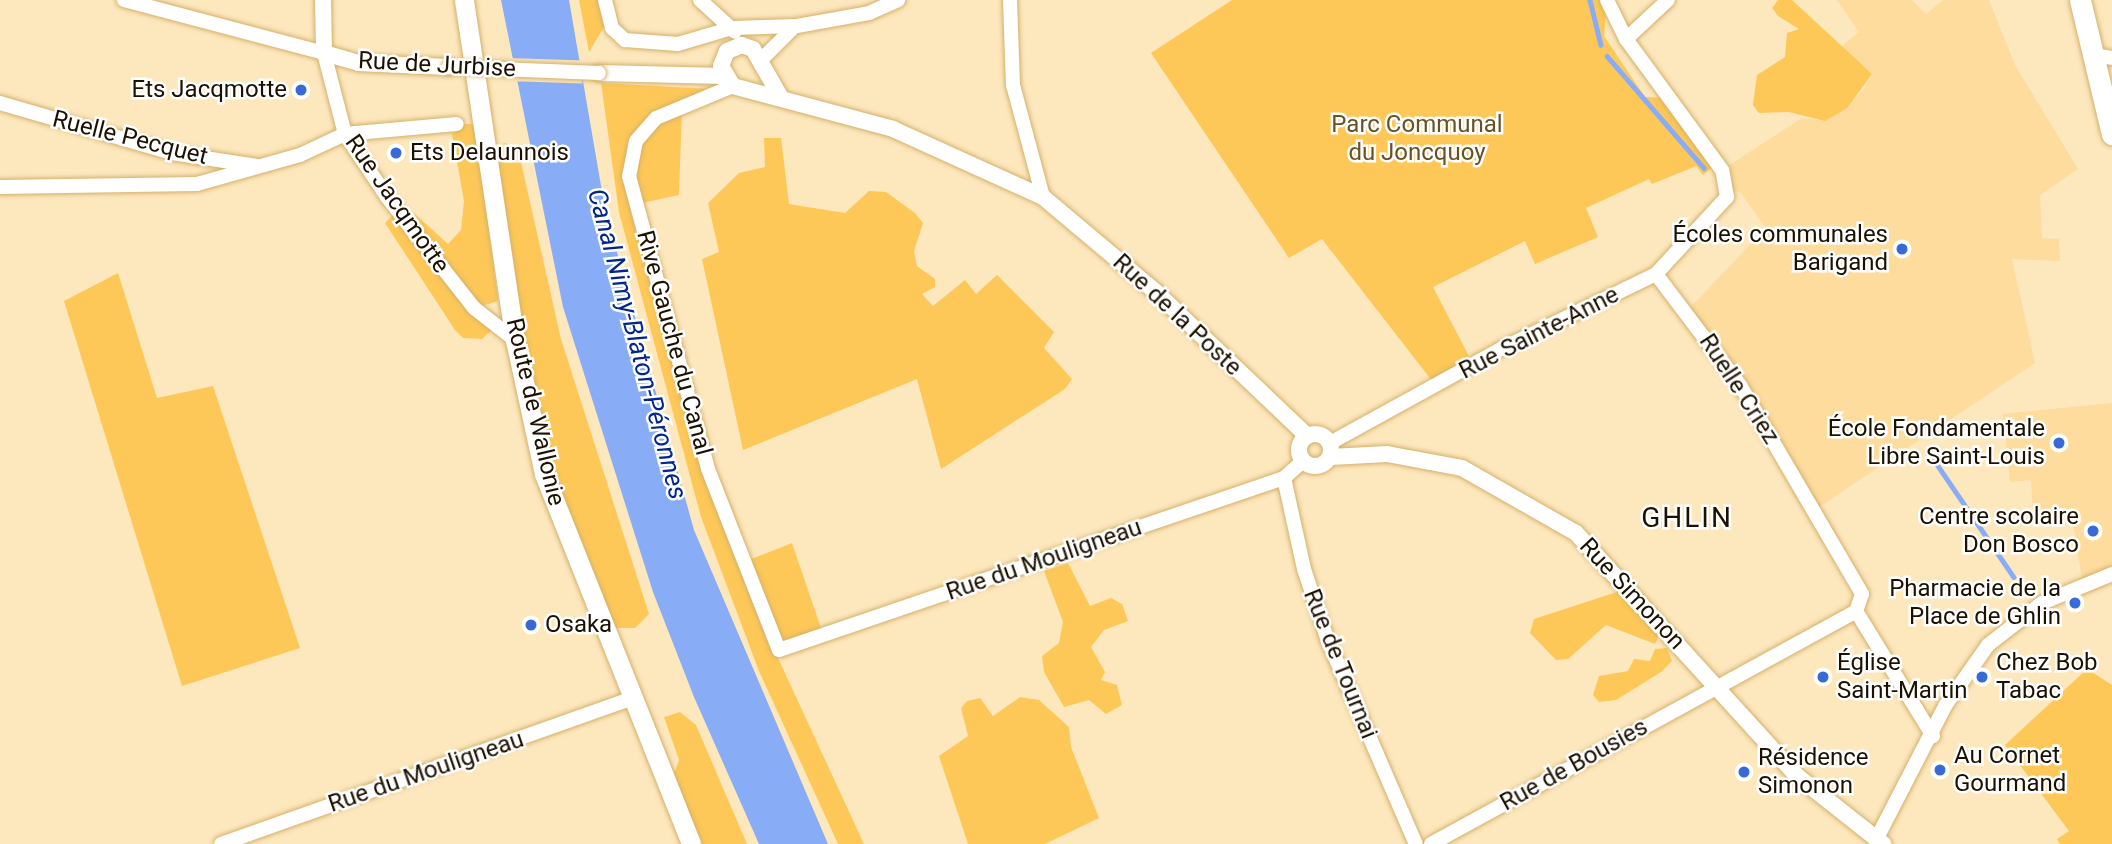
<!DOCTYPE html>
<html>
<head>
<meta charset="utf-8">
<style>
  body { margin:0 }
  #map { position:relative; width:2112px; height:844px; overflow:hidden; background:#fde7bd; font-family:Roboto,sans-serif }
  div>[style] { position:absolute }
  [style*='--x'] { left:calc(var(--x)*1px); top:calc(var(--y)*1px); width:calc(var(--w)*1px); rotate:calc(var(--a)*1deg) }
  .built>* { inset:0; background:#fddc9e }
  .green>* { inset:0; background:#fdc858 }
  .water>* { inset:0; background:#88acf6 }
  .pier>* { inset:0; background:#fde7bd; transform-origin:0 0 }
  .stream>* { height:4.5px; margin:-2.25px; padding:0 2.25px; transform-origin:2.25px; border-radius:2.25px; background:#88acf6 }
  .roads { filter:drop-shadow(0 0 2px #d5b16a) drop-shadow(0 0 2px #d5b16a) }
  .minor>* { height:14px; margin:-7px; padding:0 7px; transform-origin:7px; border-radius:7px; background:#fff }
  .tertiary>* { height:16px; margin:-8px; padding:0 8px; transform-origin:8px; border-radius:8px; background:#fff }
  .tertiary>.ring { margin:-8px; padding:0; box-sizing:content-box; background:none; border:16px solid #fff; border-radius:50% }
  .secondary>* { height:19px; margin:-9.5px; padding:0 9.5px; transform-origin:9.5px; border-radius:9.5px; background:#fff }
  .primary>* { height:21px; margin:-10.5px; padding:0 10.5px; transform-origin:10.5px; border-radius:10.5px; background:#fff }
  .bridges { filter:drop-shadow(0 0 2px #d5b16a) drop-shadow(0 0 2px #d5b16a) }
  .minor-bridge>* { height:14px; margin:-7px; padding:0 7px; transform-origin:7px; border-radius:7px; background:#fff }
  .dots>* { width:19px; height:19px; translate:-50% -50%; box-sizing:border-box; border:4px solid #fff; border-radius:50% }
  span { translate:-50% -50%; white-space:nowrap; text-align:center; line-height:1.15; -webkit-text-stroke:5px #fff; paint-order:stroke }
  .street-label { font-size:24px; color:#1c1100 }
  .poi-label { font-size:24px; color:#1c1100 }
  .right { translate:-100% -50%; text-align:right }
  .left { translate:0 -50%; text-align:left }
  .park-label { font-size:24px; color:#685224 }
  .water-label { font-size:26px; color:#01258b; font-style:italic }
  .quarter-label { font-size:28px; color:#1c1100; letter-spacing:2px }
</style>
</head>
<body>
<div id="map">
  <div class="built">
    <i style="clip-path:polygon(1837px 0,1912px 0,1926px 14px,1943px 0,1989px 0,2015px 65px,2078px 169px,2040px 195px,2042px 238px,2059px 239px,2060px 261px,2012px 259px,2035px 363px,1813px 511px,1687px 311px,1766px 228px,1740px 192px,1729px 189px,1722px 170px,1802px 118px,1825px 121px,1863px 91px,1872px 74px,1841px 47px,1859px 32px)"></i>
    <i style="clip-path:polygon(2112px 403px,2112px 574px,2083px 586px,2073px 523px,2065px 524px,2063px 508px,2033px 510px,2031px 480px,2010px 482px,2003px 414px)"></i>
  </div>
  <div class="green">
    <i style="clip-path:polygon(579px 0,605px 0,608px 20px,589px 52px)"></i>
    <i style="clip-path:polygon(1232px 0,1607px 0,1604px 36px,1645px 97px,1668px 98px,1717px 164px,1703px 175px,1696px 166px,1652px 184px,1649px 179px,1586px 208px,1598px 237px,1535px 264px,1525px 241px,1433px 287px,1473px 364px,1436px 386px,1322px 239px,1289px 258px,1151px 53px)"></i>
    <i style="clip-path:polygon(1778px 0,1792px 0,1872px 74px,1847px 108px,1825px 121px,1789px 112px,1759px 113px,1753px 105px,1757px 75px,1785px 57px,1787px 33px,1799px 29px,1778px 16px,1772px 8px)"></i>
    <i style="clip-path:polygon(601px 83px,710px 89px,682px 108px,679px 195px,637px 204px,708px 469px,744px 562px,792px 543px,823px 634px,779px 650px,778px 658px,864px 844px,838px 844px,759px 671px,701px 517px,619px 212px)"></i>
    <i style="clip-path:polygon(462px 124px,472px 124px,477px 136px,498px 301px,475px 308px,497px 325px,482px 339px,463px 338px,455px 330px,385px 223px,397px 211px,414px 213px,448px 244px,461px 230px,464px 201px,452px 134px)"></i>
    <i style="clip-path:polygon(764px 138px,781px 138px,789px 204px,845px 213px,869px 191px,886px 192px,915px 213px,923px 223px,914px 251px,917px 266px,935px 279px,935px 287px,922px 294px,933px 306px,965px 280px,976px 294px,997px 275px,1054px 332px,1044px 348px,1072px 379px,1065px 389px,941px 469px,917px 379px,743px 450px,702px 259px,719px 252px,708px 203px,739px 173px,765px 167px)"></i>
    <i style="clip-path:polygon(505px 143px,518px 149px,561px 339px,649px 614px,635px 628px,617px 628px,594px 611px,553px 502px,490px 161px,496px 146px)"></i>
    <i style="clip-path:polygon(118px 273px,157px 398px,213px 386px,300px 648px,182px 686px,64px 301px)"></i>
    <i style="clip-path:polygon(1068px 563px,1090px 606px,1111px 598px,1122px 604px,1128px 621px,1104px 630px,1091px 647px,1105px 672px,1101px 680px,1117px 685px,1122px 705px,1106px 714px,1089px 700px,1064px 707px,1044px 672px,1042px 656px,1059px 643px,1063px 622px,1044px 571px)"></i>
    <i style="clip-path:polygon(1620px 591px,1660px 633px,1655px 644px,1606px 625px,1568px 659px,1556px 660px,1530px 633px,1534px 619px)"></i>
    <i style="clip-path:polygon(1667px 648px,1672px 661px,1661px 672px,1616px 700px,1599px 702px,1593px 695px,1599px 676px,1628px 671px,1634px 659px,1650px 661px,1655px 649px)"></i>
    <i style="clip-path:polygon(2087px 669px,2112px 685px,2112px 844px,2060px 844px,2057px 839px,2069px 831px,2005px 745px)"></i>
    <i style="clip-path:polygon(1020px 697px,1039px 700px,1069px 727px,1071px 747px,1099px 818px,1045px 844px,968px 844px,939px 756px,968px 736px,961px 708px,967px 701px,980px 698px,993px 716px)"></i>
    <i style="clip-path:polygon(680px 712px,696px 725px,747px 844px,701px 844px,674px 774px,679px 760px,664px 717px)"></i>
  </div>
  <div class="water">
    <i style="clip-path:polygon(501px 0,569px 0,605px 209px,694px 530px,828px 844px,759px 844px,694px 697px,653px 592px,563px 307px)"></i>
  </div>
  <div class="pier">
    <i style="left:508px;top:58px;width:75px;height:23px;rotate:2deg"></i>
  </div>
  <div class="stream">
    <i style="--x:1590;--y:0;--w:46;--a:76.3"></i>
    <i style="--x:1607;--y:56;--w:148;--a:49.1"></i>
    <i style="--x:1932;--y:457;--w:145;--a:55.7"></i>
  </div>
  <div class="roads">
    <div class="minor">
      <i style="--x:124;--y:0;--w:207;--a:14.8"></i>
      <i style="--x:324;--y:53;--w:84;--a:75.5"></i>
      <i style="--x:345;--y:134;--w:76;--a:56.3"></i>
      <i style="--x:387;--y:197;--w:141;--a:51.9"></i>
      <i style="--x:474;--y:308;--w:52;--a:38"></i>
      <i style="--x:605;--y:0;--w:29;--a:76"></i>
      <i style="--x:612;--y:28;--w:18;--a:43"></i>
      <i style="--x:625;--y:40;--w:53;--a:4.3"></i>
      <i style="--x:678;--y:44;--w:56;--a:-16.5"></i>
      <i style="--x:732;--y:28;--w:65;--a:-1.8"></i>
      <i style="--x:797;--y:26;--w:73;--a:-10.2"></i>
      <i style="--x:869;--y:13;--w:32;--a:-24"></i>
      <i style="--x:700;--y:0;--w:47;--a:42.4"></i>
      <i style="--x:1010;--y:0;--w:85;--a:88"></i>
      <i style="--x:1013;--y:85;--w:116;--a:75"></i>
      <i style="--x:1626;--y:39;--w:57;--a:-42.9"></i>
      <i style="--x:2094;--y:55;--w:18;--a:9"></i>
      <i style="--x:762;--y:59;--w:44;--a:-45"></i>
      <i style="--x:733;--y:86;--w:83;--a:157.4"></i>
      <i style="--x:656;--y:118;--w:30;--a:131"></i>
      <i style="--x:636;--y:141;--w:36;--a:101"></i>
      <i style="--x:629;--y:176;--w:303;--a:74.9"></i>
      <i style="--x:708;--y:469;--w:194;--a:68.6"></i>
      <i style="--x:779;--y:650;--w:533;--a:-18.81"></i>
      <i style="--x:1284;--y:478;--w:25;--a:-42"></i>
      <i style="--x:0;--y:103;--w:179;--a:16.2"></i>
      <i style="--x:172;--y:153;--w:86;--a:8.7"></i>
      <i style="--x:0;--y:187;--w:197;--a:-0.9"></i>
      <i style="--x:197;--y:184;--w:107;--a:-15.7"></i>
      <i style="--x:300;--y:155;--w:50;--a:-25"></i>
      <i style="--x:345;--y:134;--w:112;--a:-5.1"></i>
      <i style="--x:1656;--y:274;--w:139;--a:52.9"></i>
      <i style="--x:1740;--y:385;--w:242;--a:59.7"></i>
      <i style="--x:1862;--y:594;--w:18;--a:109"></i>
      <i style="--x:1330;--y:443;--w:197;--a:-28.8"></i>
      <i style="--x:1503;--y:348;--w:170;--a:-25.8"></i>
      <i style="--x:1656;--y:274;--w:105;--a:-47.3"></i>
      <i style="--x:1727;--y:197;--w:27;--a:-100"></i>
      <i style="--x:1722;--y:170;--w:162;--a:-126.2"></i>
      <i style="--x:1626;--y:39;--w:43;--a:-116"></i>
      <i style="--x:1284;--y:478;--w:93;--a:77.6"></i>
      <i style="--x:1304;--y:569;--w:76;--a:71.6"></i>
      <i style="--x:1328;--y:641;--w:221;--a:66.6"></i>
      <i style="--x:1856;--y:611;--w:147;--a:58.4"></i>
      <i style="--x:1877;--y:838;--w:148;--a:-62.7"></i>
      <i style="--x:1945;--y:706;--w:75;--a:-54.8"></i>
      <i style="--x:1988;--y:645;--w:68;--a:-37.9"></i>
      <i style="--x:2042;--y:603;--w:76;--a:-22.5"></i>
      <i style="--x:221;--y:844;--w:435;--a:-19.5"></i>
      <i style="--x:1431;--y:844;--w:485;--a:-28.7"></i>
    </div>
    <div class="tertiary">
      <i style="--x:323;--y:0;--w:53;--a:88.9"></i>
      <i style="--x:324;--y:53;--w:35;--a:16"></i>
      <i style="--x:358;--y:63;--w:91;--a:2.5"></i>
      <i style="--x:599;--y:73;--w:125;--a:1.4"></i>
      <i style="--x:780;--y:96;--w:54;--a:-119.9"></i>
      <i style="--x:753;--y:49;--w:12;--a:-160"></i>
      <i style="--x:742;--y:45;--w:16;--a:158"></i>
      <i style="--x:727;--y:51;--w:16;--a:112"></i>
      <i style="--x:721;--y:66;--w:23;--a:59"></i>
      <i style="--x:733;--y:86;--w:166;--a:15"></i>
      <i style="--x:893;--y:129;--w:165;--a:24.4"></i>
      <i style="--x:1043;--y:197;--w:148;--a:40.1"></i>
      <i style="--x:1156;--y:292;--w:209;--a:43.6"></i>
      <i class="ring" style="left:1299px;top:434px;width:16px;height:16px"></i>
      <i style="--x:1331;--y:457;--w:56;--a:-3.1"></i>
      <i style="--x:1387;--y:454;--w:76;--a:10.6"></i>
      <i style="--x:1462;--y:468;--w:131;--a:29.7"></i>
      <i style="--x:1576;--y:533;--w:328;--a:47.7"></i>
      <i style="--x:1797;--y:776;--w:110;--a:38.3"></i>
    </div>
    <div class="secondary">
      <i style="--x:464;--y:0;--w:344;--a:81.5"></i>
      <i style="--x:515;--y:340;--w:137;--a:77.8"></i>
      <i style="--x:544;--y:474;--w:398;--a:68.3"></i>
    </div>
    <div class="primary">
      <i style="--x:2080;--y:0;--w:138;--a:76.6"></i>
    </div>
  </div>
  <div class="bridges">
    <div class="minor-bridge">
      <i style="--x:449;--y:67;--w:150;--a:2.3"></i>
    </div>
  </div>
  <div class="dots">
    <i style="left:301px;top:90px;background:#3769d9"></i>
    <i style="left:396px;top:153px;background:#3769d9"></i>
    <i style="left:1902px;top:249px;background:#3769d9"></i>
    <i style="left:2059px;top:443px;background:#3769d9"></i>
    <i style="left:2093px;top:531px;background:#3769d9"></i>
    <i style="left:2075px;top:603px;background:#3769d9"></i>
    <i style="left:531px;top:625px;background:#3769d9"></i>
    <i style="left:1823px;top:677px;background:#3769d9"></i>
    <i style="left:1982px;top:677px;background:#3769d9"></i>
    <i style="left:1940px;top:770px;background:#3769d9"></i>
    <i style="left:1744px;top:772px;background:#3769d9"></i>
  </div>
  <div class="street-label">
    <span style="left:437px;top:65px;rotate:3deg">Rue de Jurbise</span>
    <span style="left:130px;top:138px;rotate:14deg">Ruelle Pecquet</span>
    <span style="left:397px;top:204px;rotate:55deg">Rue Jacqmotte</span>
    <span style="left:1177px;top:315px;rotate:43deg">Rue de la Poste</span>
    <span style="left:1539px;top:333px;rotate:-27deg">Rue Sainte-Anne</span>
    <span style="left:674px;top:343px;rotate:75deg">Rive Gauche du Canal</span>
    <span style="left:1739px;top:389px;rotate:57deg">Ruelle Criez</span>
    <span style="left:535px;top:412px;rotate:77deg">Route de Wallonie</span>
    <span style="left:1044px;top:560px;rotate:-19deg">Rue du Mouligneau</span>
    <span style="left:1632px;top:594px;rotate:47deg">Rue Simonon</span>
    <span style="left:1340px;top:664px;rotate:68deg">Rue de Tournai</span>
    <span style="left:1574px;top:765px;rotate:-29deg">Rue de Bousies</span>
    <span style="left:426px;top:772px;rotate:-19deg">Rue du Mouligneau</span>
  </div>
  <div class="poi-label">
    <span class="right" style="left:287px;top:90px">Ets Jacqmotte</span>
    <span class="left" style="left:410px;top:153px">Ets Delaunnois</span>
    <span class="right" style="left:1888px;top:249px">Écoles communales<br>Barigand</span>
    <span class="right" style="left:2045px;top:443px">École Fondamentale<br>Libre Saint-Louis</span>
    <span class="right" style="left:2079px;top:531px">Centre scolaire<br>Don Bosco</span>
    <span class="right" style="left:2061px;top:603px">Pharmacie de la<br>Place de Ghlin</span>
    <span class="left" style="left:545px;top:625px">Osaka</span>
    <span class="left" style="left:1837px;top:677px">Église<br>Saint-Martin</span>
    <span class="left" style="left:1996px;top:677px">Chez Bob<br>Tabac</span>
    <span class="left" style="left:1954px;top:770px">Au Cornet<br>Gourmand</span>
    <span class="left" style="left:1758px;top:772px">Résidence<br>Simonon</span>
  </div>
  <div class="park-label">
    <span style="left:1417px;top:139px">Parc Communal<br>du Joncquoy</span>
  </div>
  <div class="water-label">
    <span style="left:637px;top:344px;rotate:75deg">Canal Nimy-Blaton-Péronnes</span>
  </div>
  <div class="quarter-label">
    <span style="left:1687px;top:518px">GHLIN</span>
  </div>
</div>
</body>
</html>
